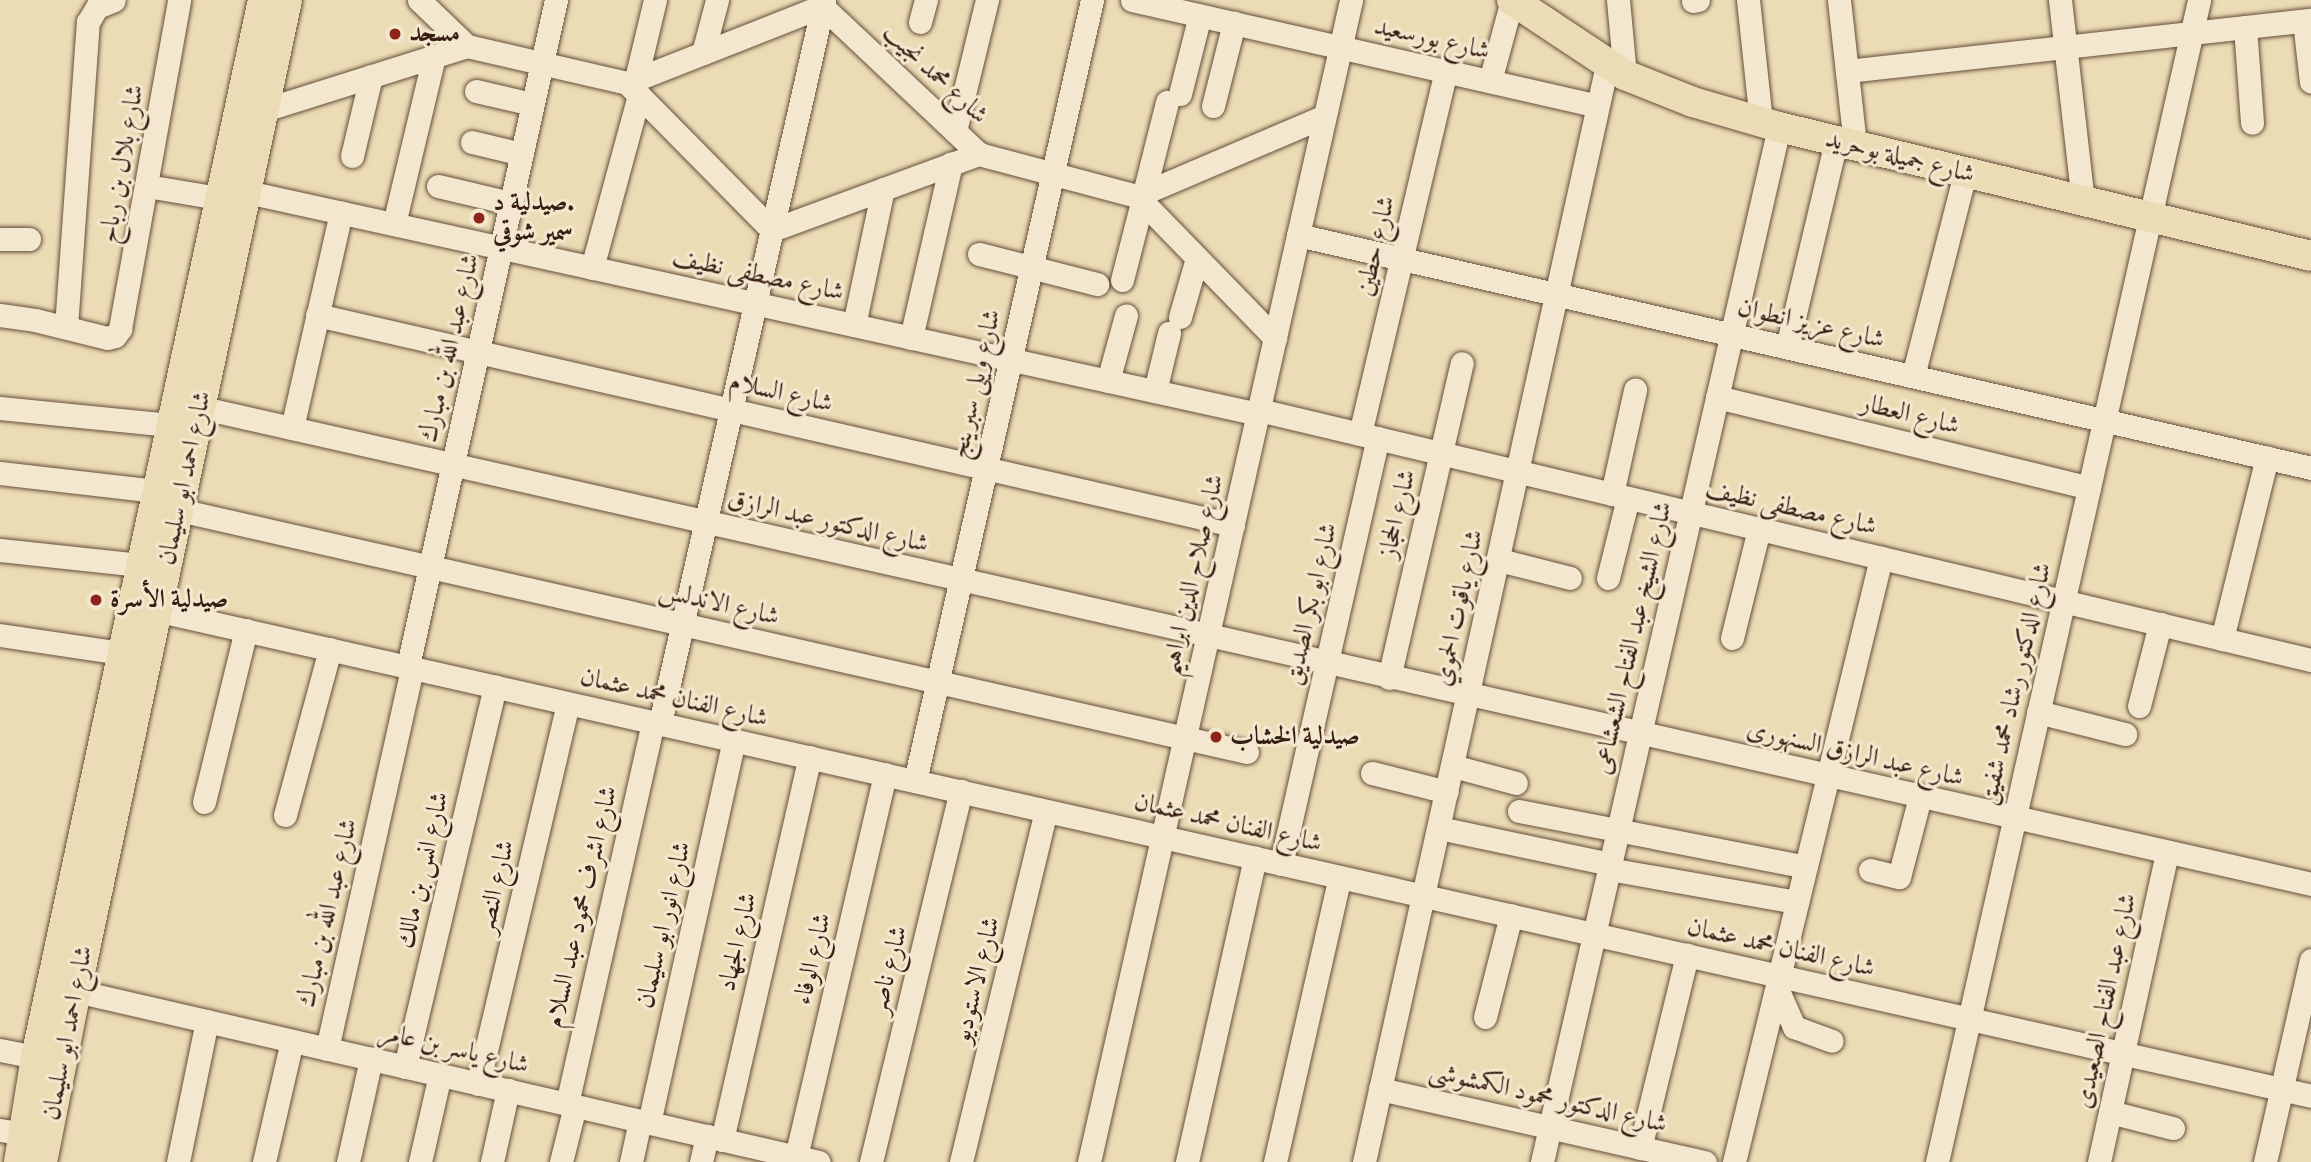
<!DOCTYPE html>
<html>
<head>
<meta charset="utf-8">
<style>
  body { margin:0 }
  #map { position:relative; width:2311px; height:1162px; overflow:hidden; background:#ecdcb5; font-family:"IM FELL DW Pica",Amiri,serif }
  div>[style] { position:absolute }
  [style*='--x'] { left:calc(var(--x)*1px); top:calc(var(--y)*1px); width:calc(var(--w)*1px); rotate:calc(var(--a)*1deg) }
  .roads { filter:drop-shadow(0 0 2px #654e3b) drop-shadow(0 0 2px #654e3b) }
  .minor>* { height:23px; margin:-11.5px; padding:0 11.5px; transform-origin:11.5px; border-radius:11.5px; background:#f3e8cf }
  .major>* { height:30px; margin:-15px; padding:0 15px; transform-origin:15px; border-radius:15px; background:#ecdcb5 }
  .dots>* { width:19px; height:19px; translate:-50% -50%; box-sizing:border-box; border:4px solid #f3e8cf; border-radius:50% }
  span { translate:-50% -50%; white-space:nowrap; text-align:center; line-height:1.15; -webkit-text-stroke:6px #f3e8cf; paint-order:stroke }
  .poi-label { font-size:26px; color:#381e12; font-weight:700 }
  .left { translate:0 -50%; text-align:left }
  .street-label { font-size:26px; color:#381e12 }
</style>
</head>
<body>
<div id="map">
  <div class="roads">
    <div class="minor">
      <i style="--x:419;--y:0;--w:66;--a:43.8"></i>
      <i style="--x:467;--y:46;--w:164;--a:13"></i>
      <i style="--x:1132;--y:0;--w:476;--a:12.8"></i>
      <i style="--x:1618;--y:0;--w:75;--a:84.7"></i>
      <i style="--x:1748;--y:0;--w:123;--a:83.9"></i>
      <i style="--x:1839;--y:0;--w:147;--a:83.7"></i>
      <i style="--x:2060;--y:0;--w:202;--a:83.5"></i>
      <i style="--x:1693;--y:1;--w:5;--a:-11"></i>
      <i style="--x:2304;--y:21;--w:61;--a:83.5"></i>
      <i style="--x:920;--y:22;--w:23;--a:-75"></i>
      <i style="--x:2245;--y:27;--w:96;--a:85.8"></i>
      <i style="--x:703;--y:53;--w:55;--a:-75.2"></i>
      <i style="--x:1847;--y:71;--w:467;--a:-6.3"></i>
      <i style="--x:636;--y:79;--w:81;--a:-76.5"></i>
      <i style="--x:1490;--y:81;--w:84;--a:-74.8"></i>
      <i style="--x:627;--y:83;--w:210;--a:-21.5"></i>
      <i style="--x:822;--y:6;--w:216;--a:43.3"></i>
      <i style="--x:979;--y:154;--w:163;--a:14.9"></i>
      <i style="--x:1137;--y:196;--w:198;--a:45.8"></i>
      <i style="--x:627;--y:83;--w:206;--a:45.4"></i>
      <i style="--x:772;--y:230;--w:221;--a:-20.2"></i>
      <i style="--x:476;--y:91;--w:57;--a:13.1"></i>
      <i style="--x:1180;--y:94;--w:81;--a:-75.8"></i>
      <i style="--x:1213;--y:106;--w:86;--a:-75.8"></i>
      <i style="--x:264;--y:110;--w:213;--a:-17.5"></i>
      <i style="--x:955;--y:131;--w:135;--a:-76.3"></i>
      <i style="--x:472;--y:142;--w:51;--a:13.5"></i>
      <i style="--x:352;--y:156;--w:82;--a:-76.6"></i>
      <i style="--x:147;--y:186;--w:73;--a:9.5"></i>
      <i style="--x:438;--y:186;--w:74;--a:13.3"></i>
      <i style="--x:247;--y:192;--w:1035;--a:12.38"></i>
      <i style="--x:1144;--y:193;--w:94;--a:-75.8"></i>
      <i style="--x:1137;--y:196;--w:204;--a:-23.1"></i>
      <i style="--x:394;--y:224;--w:173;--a:-76.6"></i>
      <i style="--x:1298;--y:235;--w:1039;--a:12.95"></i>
      <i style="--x:0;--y:239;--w:29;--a:0"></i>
      <i style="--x:979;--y:254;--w:122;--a:14.3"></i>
      <i style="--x:592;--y:268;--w:179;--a:-74.8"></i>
      <i style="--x:1122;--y:280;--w:81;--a:-75.6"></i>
      <i style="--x:0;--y:315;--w:35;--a:8"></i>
      <i style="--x:35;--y:320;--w:74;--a:14"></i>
      <i style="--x:107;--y:338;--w:8;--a:-14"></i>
      <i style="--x:115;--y:336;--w:9;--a:-54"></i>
      <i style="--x:120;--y:329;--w:334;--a:-79.8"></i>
      <i style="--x:317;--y:315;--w:940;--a:12.91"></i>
      <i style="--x:1180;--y:317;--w:61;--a:-73.9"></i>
      <i style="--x:854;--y:325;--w:139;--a:-78"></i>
      <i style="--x:66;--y:327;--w:306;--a:-85.9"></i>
      <i style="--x:88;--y:22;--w:17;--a:-59"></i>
      <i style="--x:97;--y:7;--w:18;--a:-22"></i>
      <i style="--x:911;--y:338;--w:179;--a:-77.1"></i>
      <i style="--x:1787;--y:347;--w:211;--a:-76.6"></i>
      <i style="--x:1913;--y:376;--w:210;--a:-75.6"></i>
      <i style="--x:1108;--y:381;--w:68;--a:-74.7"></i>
      <i style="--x:1155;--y:391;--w:60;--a:-76.4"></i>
      <i style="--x:1717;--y:397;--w:383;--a:13.7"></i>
      <i style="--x:185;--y:404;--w:2180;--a:12.72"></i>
      <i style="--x:0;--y:408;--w:171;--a:5.7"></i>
      <i style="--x:1259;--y:410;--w:1081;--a:13.37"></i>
      <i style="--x:292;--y:428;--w:221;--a:-77.2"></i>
      <i style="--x:1360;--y:434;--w:373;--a:-76.7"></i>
      <i style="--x:0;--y:473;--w:157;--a:6.6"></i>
      <i style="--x:1612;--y:494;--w:107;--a:-77.5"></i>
      <i style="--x:179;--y:510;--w:1095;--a:12.77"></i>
      <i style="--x:0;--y:550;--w:141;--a:6.1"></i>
      <i style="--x:1499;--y:560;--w:73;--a:14.2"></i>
      <i style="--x:1608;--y:578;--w:82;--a:-76"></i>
      <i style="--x:142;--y:607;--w:2223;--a:12.7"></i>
      <i style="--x:0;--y:635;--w:122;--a:8.5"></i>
      <i style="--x:1732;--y:638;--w:112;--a:-76.1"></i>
      <i style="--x:2222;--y:639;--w:187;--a:-76.1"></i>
      <i style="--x:408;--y:666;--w:682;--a:-77.47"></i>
      <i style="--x:1389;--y:678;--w:323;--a:-77"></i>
      <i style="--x:2139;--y:706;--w:85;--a:-75.6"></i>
      <i style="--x:2038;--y:712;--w:90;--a:14.2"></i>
      <i style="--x:660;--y:723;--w:741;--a:-77.22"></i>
      <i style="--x:1453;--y:766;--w:65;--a:15.1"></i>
      <i style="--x:1372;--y:773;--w:77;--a:14.2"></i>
      <i style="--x:915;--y:781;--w:801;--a:-77.23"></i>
      <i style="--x:204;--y:802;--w:177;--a:-76.3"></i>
      <i style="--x:1519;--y:811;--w:292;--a:11"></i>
      <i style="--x:285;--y:815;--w:172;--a:-74.8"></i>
      <i style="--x:1439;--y:828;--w:175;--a:11.9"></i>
      <i style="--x:1281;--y:864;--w:437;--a:-77.2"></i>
      <i style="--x:1609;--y:869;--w:191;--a:10"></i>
      <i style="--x:1870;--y:870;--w:30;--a:14"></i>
      <i style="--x:1899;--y:877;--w:83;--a:-75.3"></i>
      <i style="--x:1777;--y:988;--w:43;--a:66.4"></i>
      <i style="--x:1794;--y:1027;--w:40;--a:20.2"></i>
      <i style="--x:76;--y:991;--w:762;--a:12.96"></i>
      <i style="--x:1485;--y:1017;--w:105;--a:-75.7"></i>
      <i style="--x:327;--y:1049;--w:390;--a:-77.4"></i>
      <i style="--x:0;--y:1050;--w:52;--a:11.1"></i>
      <i style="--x:405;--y:1067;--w:391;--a:-76.7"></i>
      <i style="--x:478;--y:1084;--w:391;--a:-76.7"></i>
      <i style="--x:1380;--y:1089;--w:333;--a:12.7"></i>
      <i style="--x:567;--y:1104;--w:392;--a:-77.3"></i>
      <i style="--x:2110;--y:1112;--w:65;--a:14.3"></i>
      <i style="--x:649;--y:1123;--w:392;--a:-77.5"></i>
      <i style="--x:0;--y:1130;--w:25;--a:9"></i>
      <i style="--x:722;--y:1140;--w:393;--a:-77.1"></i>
      <i style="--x:1640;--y:1148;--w:199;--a:-76.3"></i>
      <i style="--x:796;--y:1157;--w:393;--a:-76.9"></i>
      <i style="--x:178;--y:1162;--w:144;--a:-78.4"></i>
      <i style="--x:264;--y:1162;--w:124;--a:-77"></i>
      <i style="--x:348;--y:1162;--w:106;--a:-77.4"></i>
      <i style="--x:420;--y:1162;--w:89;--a:-77.1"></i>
      <i style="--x:492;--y:1162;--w:74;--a:-77.5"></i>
      <i style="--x:561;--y:1162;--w:58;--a:-76"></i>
      <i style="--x:631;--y:1162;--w:42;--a:-77.6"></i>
      <i style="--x:701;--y:1162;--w:27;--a:-77"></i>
      <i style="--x:871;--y:1162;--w:382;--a:-76.4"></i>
      <i style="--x:961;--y:1162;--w:361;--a:-76.4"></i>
      <i style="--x:1089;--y:1162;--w:1191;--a:-77.29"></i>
      <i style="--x:1187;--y:1162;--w:312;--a:-77.4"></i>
      <i style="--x:1275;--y:1162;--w:292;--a:-77.2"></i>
      <i style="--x:1364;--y:1162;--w:1124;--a:-77.51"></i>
      <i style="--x:1542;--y:1162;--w:1062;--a:-77.1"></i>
      <i style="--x:1734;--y:1162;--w:622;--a:-76.32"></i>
      <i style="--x:1937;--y:1162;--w:1191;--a:-77.29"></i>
      <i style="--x:2099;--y:1162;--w:317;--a:-77.6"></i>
      <i style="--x:2265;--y:1162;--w:207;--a:-77.2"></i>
    </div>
    <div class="major">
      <i style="--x:1512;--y:0;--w:136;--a:33.6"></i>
      <i style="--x:1625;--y:75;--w:73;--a:21.7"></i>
      <i style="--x:1693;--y:102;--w:90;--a:16.2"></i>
      <i style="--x:1779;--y:127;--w:547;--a:13.63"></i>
      <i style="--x:19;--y:1162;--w:106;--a:-80.8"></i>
      <i style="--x:36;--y:1057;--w:1081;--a:-77.88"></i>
      <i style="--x:42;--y:1162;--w:174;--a:-78.8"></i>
      <i style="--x:76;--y:991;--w:1013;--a:-77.98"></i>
    </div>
  </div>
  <div class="dots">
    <i style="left:395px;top:34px;background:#8f2418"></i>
    <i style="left:479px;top:218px;background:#8f2418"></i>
    <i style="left:96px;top:600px;background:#8f2418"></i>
    <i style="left:1216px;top:737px;background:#8f2418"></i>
  </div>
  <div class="poi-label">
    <span class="left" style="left:409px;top:34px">مسجد</span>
    <span class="left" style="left:493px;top:218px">صيدلية د.<br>سمير شوقي</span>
    <span class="left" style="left:110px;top:600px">صيدلية الأسرة</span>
    <span class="left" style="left:1230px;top:737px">صيدلية الخشاب</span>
  </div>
  <div class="street-label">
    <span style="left:1432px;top:39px;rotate:13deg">شارع بورسعيد</span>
    <span style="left:935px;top:74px;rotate:43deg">شارع محمد نجيب</span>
    <span style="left:1900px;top:157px;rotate:14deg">شارع جميلة بوحريد</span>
    <span style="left:122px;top:164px;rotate:-80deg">شارع بلال بن رباح</span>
    <span style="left:1376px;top:246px;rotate:-77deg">شارع حطين</span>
    <span style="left:758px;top:275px;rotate:12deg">شارع مصطفى نظيف</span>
    <span style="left:1811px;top:324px;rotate:13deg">شارع عزيز انطوان</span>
    <span style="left:450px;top:348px;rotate:-77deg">شارع عبد الله بن مبارك</span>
    <span style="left:976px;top:384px;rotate:-77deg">شارع ويلى سبرينج</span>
    <span style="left:781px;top:393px;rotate:13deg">شارع السلام</span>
    <span style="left:1910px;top:415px;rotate:14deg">شارع العطار</span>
    <span style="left:185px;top:478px;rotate:-78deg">شارع احمد ابو سليمان</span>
    <span style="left:1791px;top:508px;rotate:13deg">شارع مصطفى نظيف</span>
    <span style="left:1398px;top:514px;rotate:-77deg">شارع الحجاز</span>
    <span style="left:828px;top:522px;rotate:13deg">شارع الدكتور عبد الرازق</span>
    <span style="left:1193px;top:575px;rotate:-77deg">شارع صلاح الدين ابراهيم</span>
    <span style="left:719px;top:604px;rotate:13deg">شارع الاندلس</span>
    <span style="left:1311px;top:604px;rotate:-77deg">شارع ابو بكر الصديق</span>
    <span style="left:1459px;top:608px;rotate:-78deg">شارع ياقوت الحموي</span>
    <span style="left:1633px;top:638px;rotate:-77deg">شارع الشيخ عبد الفتاح الشعشاعى</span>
    <span style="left:2016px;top:684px;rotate:-77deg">شارع الدكتور رشاد محمد شفيق</span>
    <span style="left:674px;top:698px;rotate:13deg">شارع الفنان محمد عثمان</span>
    <span style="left:1855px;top:754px;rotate:13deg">شارع عبد الرازق السنهورى</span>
    <span style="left:1228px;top:823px;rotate:13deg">شارع الفنان محمد عثمان</span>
    <span style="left:423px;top:870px;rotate:-77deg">شارع انس بن مالك</span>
    <span style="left:496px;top:887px;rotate:-77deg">شارع النصر</span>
    <span style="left:582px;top:907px;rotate:-77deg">شارع اشرف محمود عبد السلام</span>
    <span style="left:328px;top:913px;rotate:-77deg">شارع عبد الله بن مبارك</span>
    <span style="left:664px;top:925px;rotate:-77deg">شارع انور ابو سليمان</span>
    <span style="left:738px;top:942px;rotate:-77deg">شارع الجهاد</span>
    <span style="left:1781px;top:948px;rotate:13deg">شارع الفنان محمد عثمان</span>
    <span style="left:813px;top:959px;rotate:-77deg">شارع الوفاء</span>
    <span style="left:889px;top:970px;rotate:-76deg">شارع ناصر</span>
    <span style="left:977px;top:980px;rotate:-76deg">شارع الاستوديو</span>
    <span style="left:2106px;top:1001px;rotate:-78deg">شارع عبد الفتاح الصعيدى</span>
    <span style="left:68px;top:1033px;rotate:-79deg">شارع احمد ابو سليمان</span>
    <span style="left:454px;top:1049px;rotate:13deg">شارع ياسر بن عامر</span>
    <span style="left:1548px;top:1098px;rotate:13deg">شارع الدكتور محمود الكمشوشى</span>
  </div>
</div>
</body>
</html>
